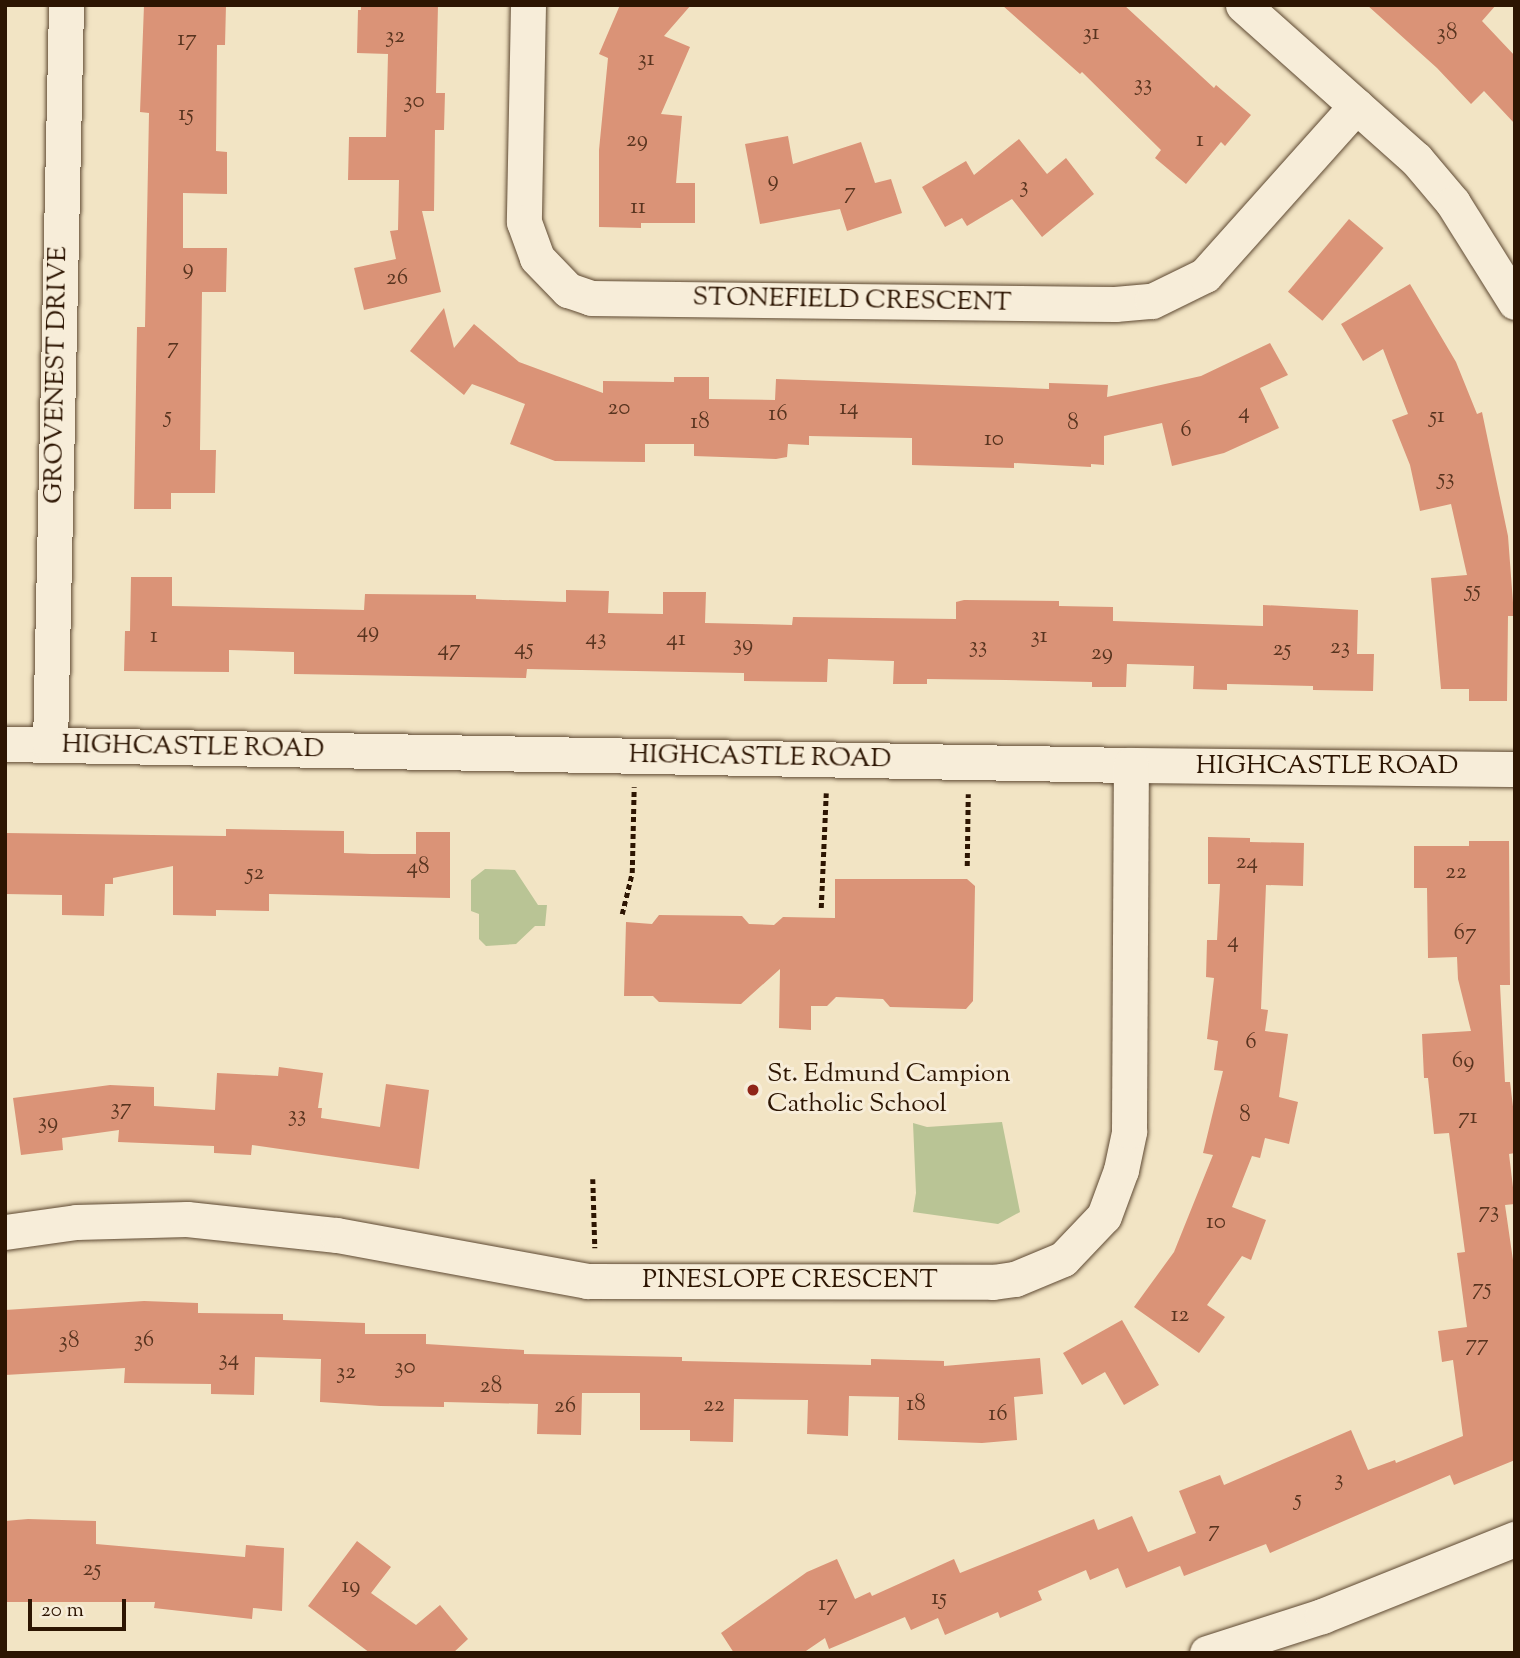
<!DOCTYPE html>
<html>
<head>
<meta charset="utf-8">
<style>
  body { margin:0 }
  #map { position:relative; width:1520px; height:1658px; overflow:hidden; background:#f2e4c4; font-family:"Sorts Mill Goudy",serif }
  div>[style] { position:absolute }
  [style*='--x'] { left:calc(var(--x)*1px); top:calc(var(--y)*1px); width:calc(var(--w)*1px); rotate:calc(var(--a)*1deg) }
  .green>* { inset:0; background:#b9c495 }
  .building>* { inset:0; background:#da9377; transform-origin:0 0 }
  .path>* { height:4.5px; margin-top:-2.25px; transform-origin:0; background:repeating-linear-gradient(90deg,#2d1502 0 5px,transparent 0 8.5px) }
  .roads { filter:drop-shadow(0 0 2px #5e4932) drop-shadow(0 0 2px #5e4932) }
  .minor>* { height:35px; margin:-17.5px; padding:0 17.5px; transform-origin:17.5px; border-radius:17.5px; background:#f7edd9 }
  .dots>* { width:19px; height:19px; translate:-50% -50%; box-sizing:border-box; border:4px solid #f7edd9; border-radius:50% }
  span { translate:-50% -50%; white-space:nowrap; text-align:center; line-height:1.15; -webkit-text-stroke:6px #f7edd9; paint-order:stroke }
  .number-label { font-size:23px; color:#58341f }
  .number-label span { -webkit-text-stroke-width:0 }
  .street-label { font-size:26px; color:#2d1502 }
  .poi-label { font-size:26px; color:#2d1502 }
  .left { translate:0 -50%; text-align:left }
  .frame { position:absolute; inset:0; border:7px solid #2d1502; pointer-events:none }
  .scale { position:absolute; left:28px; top:1599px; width:98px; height:32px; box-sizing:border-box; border:4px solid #2d1502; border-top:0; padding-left:9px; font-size:21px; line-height:24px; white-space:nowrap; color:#2d1502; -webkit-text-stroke:5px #f7edd9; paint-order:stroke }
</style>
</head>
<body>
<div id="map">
  <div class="green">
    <i style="clip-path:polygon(485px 869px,515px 870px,538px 905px,547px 905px,545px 926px,535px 926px,516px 944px,486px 946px,479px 939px,479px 914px,471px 911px,471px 880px)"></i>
    <i style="clip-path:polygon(1002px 1122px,1020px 1212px,998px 1224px,913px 1212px,916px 1193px,913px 1123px,927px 1127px)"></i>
  </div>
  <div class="building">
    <i style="clip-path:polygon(144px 5px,226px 5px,225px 45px,217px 45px,216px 151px,227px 152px,227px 194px,183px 193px,183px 248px,227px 248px,226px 292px,202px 292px,200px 450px,216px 450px,215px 493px,171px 493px,171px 509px,134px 509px,137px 327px,145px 327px,149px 113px,140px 112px)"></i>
    <i style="clip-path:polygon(361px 5px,438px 5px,436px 93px,445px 93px,444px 130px,435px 130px,434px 211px,422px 211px,441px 292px,364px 310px,354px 268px,396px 259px,390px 231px,398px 230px,399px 180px,348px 180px,349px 137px,386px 137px,388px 54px,357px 53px,358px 10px,361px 10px)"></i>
    <i style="clip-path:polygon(620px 5px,691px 5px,664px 36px,690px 47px,661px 114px,682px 116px,676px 183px,695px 183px,695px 223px,641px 223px,641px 228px,599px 227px,599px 150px,608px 58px,599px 54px)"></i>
    <i style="clip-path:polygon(1002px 5px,1124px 5px,1214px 88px,1216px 85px,1251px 115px,1225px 146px,1221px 142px,1186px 184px,1155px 158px,1161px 150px,1082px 72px,1080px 74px)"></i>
    <i style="clip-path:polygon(1367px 5px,1496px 5px,1482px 21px,1515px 56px,1515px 124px,1484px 91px,1471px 104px,1437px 68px)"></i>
    <i style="clip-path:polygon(788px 136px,793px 164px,861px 142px,875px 183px,891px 179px,902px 213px,847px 231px,840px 209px,760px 224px,745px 144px)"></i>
    <i style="clip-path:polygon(1019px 139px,1047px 174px,1066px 158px,1094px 194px,1042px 237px,1012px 199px,967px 226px,962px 218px,945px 227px,922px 187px,966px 161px,974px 175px)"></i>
    <i style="left:1349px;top:219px;width:45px;height:95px;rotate:40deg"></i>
    <i style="clip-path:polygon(1410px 284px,1456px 362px,1477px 414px,1482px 412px,1508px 536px,1514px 616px,1508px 616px,1507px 701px,1469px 701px,1469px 689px,1441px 689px,1431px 578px,1467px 575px,1451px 504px,1420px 511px,1410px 465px,1392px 420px,1408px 414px,1383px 349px,1363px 361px,1341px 324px)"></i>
    <i style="clip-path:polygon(444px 308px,454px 348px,474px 324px,519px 362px,603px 393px,603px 381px,674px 382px,674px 377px,709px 377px,709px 399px,775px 400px,776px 379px,1049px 389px,1049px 383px,1108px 385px,1107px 397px,1201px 376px,1270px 343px,1288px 375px,1260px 388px,1279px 428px,1224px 453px,1172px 466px,1162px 423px,1104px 436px,1104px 465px,1091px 464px,1091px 467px,1014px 463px,1014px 468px,912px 465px,912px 438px,809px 436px,809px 445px,788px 444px,787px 457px,776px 459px,694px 456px,694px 444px,645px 444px,645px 462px,555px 461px,510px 444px,525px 404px,472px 384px,464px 395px,410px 351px)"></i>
    <i style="clip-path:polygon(131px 577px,172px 577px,172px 606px,364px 610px,365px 594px,476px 595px,476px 599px,566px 602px,566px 590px,609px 591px,608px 613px,663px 614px,663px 592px,706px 592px,705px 623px,792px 625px,793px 617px,956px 619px,956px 602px,964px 600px,1059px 601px,1059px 606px,1113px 607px,1113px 621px,1263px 626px,1263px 605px,1358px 610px,1357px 654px,1374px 654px,1373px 691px,1313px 690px,1313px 686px,1227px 684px,1227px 690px,1193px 689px,1194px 666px,1127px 664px,1126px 687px,1092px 687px,1092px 682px,1006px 680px,927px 679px,927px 684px,893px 684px,894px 661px,828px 659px,827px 682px,744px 681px,744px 673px,527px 669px,526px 678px,294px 674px,294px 652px,229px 650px,229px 672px,124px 671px,125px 631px,130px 631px)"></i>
    <i style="clip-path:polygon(226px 829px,344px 831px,344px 853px,372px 854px,416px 854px,416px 832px,450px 832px,450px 898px,269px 894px,269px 911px,216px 910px,216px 916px,173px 915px,173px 866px,113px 878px,113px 884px,105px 884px,104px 916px,62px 915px,62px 895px,5px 894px,5px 833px,226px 836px)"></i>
    <i style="clip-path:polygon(1208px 837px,1250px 838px,1250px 842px,1304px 843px,1303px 886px,1266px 885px,1261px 1009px,1268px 1010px,1265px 1031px,1288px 1034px,1279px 1097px,1298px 1102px,1289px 1144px,1265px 1138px,1260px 1158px,1252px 1156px,1232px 1207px,1266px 1220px,1251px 1260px,1242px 1256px,1207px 1305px,1225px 1317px,1199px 1353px,1134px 1307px,1174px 1252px,1213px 1155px,1203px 1153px,1223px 1071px,1214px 1070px,1218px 1041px,1207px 1039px,1214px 978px,1206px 977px,1207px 940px,1217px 940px,1220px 884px,1208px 884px)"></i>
    <i style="clip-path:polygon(1469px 841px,1509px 841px,1510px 985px,1500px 985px,1505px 1082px,1510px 1082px,1515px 1123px,1515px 1153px,1509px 1154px,1515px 1204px,1505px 1205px,1515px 1274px,1515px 1460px,1454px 1485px,1450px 1475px,1270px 1553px,1266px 1544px,1184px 1576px,1180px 1566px,1126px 1588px,1118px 1568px,1090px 1580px,1086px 1570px,1038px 1591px,1042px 1600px,1000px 1618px,998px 1612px,945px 1635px,938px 1618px,911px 1630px,905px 1617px,829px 1649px,825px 1638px,803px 1653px,734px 1653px,721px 1633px,807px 1572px,837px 1559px,855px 1599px,870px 1592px,872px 1596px,954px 1559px,960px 1573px,1094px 1519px,1098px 1530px,1132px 1516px,1148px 1552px,1196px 1533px,1179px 1491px,1220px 1475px,1224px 1485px,1351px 1430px,1368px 1470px,1395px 1460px,1396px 1463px,1463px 1436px,1453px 1360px,1442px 1362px,1438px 1331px,1467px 1327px,1457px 1253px,1465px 1252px,1449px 1133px,1434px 1134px,1428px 1078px,1424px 1078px,1422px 1034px,1471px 1031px,1458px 979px,1457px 957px,1428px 958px,1427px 888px,1414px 888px,1414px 846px,1469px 846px)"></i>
    <i style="clip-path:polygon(835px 879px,967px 879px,975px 886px,973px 1001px,966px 1009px,890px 1007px,883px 999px,836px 997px,827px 1006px,811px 1006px,811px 1030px,779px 1028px,780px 969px,741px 1004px,659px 1002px,653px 996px,624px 996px,626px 922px,652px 924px,659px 915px,742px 916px,749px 924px,774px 925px,783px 917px,835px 918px)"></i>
    <i style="clip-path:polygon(279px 1067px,323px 1073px,318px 1108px,322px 1108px,321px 1118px,380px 1127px,386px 1084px,429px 1090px,419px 1169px,252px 1145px,251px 1155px,214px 1153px,214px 1146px,118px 1142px,119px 1130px,62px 1138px,63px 1150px,21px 1155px,13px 1098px,110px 1085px,154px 1087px,154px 1106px,215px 1110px,217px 1073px,278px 1076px)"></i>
    <i style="clip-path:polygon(144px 1301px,198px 1303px,198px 1313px,283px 1314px,283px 1320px,365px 1323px,365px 1334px,426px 1334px,426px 1344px,524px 1350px,524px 1354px,682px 1357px,682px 1361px,871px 1365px,871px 1359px,944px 1361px,944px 1366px,1040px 1358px,1043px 1394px,1014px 1397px,1017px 1440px,982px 1443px,898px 1440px,899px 1397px,849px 1396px,848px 1436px,807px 1434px,808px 1400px,734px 1399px,733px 1442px,690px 1441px,690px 1430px,640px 1430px,640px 1393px,582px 1393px,581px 1435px,537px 1434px,538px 1404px,444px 1402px,444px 1407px,380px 1406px,320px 1402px,321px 1359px,255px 1357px,254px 1395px,211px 1394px,211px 1384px,124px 1383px,125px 1368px,5px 1375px,5px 1310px)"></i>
    <i style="clip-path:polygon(1122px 1320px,1159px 1385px,1124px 1405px,1105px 1372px,1082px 1385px,1063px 1353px)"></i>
    <i style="clip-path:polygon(28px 1519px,96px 1521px,96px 1544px,245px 1557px,246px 1545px,284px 1548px,282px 1611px,253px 1608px,252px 1619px,154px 1608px,155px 1602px,5px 1602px,5px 1521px)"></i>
    <i style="clip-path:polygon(357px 1541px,391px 1567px,371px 1593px,416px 1625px,440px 1605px,468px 1639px,453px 1653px,370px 1653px,308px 1606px)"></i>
  </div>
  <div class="path">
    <i style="--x:967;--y:866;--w:72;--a:-89.2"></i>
    <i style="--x:821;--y:908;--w:115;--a:-87.5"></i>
    <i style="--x:622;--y:914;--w:42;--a:-76.3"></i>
    <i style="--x:632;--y:873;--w:86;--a:-88.7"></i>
    <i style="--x:593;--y:1179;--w:69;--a:88.3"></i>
  </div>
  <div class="roads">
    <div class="minor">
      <i style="--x:528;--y:5;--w:217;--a:91.1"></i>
      <i style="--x:524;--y:222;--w:38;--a:70"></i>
      <i style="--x:537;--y:258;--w:45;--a:45.9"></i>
      <i style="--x:568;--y:290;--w:24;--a:19"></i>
      <i style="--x:591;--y:298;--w:524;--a:0.66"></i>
      <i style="--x:1115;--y:304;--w:37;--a:-5"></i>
      <i style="--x:1152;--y:301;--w:59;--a:-26.1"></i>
      <i style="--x:1205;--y:275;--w:227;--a:-48.2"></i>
      <i style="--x:1243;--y:5;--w:232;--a:41.7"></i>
      <i style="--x:1416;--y:159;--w:57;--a:49.9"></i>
      <i style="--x:1453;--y:203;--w:117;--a:57.9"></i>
      <i style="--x:5;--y:744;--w:1126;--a:1.07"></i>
      <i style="--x:1131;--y:765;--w:384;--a:0.6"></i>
      <i style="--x:50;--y:745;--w:740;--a:-88.76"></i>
      <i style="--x:5;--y:1232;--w:72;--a:-8"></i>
      <i style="--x:76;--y:1222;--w:111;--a:-1.5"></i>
      <i style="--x:187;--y:1219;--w:151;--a:6.1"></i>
      <i style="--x:337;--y:1235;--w:254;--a:10.4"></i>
      <i style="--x:587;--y:1281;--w:406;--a:0.1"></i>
      <i style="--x:993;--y:1282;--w:22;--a:-8"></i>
      <i style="--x:1015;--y:1279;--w:52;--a:-22.6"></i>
      <i style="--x:1063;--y:1259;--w:59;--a:-46.4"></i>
      <i style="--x:1104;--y:1216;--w:49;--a:-69.7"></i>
      <i style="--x:1121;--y:1170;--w:40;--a:-78"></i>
      <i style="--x:1129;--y:1131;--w:366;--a:-89.7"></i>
      <i style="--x:1207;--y:1653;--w:121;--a:-17.8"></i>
      <i style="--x:1322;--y:1616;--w:208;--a:-21.8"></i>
    </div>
  </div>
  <div class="dots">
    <i style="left:753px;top:1090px;background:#8f2418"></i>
  </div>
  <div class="number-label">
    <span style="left:1091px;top:34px">31</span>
    <span style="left:1447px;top:34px">38</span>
    <span style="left:395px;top:37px">32</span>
    <span style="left:187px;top:40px">17</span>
    <span style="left:646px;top:60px">31</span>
    <span style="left:1143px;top:85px">33</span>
    <span style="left:414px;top:102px">30</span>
    <span style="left:186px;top:115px">15</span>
    <span style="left:637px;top:141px">29</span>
    <span style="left:1200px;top:141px">1</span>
    <span style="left:773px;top:181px">9</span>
    <span style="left:1024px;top:187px">3</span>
    <span style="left:850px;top:193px">7</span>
    <span style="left:638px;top:208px">11</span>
    <span style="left:188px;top:269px">9</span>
    <span style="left:397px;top:279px">26</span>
    <span style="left:173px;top:348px">7</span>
    <span style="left:619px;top:409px">20</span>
    <span style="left:849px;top:409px">14</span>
    <span style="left:1244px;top:413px">4</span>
    <span style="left:778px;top:415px">16</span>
    <span style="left:168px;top:417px">5</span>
    <span style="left:1437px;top:417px">51</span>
    <span style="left:700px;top:423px">18</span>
    <span style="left:1073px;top:424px">8</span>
    <span style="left:1186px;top:431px">6</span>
    <span style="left:994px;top:440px">10</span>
    <span style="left:1446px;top:479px">53</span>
    <span style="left:1473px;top:591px">55</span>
    <span style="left:368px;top:632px">49</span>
    <span style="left:154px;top:637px">1</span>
    <span style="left:1039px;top:637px">31</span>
    <span style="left:596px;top:639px">43</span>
    <span style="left:676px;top:640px">41</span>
    <span style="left:743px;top:645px">39</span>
    <span style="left:978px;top:647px">33</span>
    <span style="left:1340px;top:648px">23</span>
    <span style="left:524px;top:649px">45</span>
    <span style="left:449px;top:650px">47</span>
    <span style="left:1282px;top:650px">25</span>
    <span style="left:1102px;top:654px">29</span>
    <span style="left:1247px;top:863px">24</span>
    <span style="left:418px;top:868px">48</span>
    <span style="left:1456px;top:873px">22</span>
    <span style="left:255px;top:874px">52</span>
    <span style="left:1465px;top:934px">67</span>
    <span style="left:1233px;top:942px">4</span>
    <span style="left:1251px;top:1043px">6</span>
    <span style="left:1463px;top:1062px">69</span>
    <span style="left:121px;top:1109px">37</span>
    <span style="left:297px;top:1116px">33</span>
    <span style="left:1245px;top:1116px">8</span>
    <span style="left:1468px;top:1118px">71</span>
    <span style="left:48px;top:1123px">39</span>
    <span style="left:1489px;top:1212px">73</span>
    <span style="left:1216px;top:1223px">10</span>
    <span style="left:1482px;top:1289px">75</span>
    <span style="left:1180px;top:1316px">12</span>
    <span style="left:144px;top:1341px">36</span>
    <span style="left:69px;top:1342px">38</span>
    <span style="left:1477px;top:1345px">77</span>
    <span style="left:229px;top:1360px">34</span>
    <span style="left:405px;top:1368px">30</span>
    <span style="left:346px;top:1373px">32</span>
    <span style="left:491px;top:1387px">28</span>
    <span style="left:916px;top:1405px">18</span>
    <span style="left:714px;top:1406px">22</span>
    <span style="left:565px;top:1407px">26</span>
    <span style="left:998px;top:1415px">16</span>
    <span style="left:1339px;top:1480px">3</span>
    <span style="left:1298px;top:1500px">5</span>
    <span style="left:1214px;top:1531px">7</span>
    <span style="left:92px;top:1570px">25</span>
    <span style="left:351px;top:1587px">19</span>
    <span style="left:939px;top:1599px">15</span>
    <span style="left:828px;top:1605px">17</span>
  </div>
  <div class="street-label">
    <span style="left:852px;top:301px;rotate:1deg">STONEFIELD CRESCENT</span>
    <span style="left:57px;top:375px;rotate:-89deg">GROVENEST DRIVE</span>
    <span style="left:193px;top:748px;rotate:1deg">HIGHCASTLE ROAD</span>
    <span style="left:760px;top:758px;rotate:1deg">HIGHCASTLE ROAD</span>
    <span style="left:1327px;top:767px">HIGHCASTLE ROAD</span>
    <span style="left:790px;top:1281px">PINESLOPE CRESCENT</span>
  </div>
  <div class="poi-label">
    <span class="left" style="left:767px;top:1090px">St. Edmund Campion<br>Catholic School</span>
  </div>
  <div class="frame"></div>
  <div class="scale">20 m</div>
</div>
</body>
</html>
